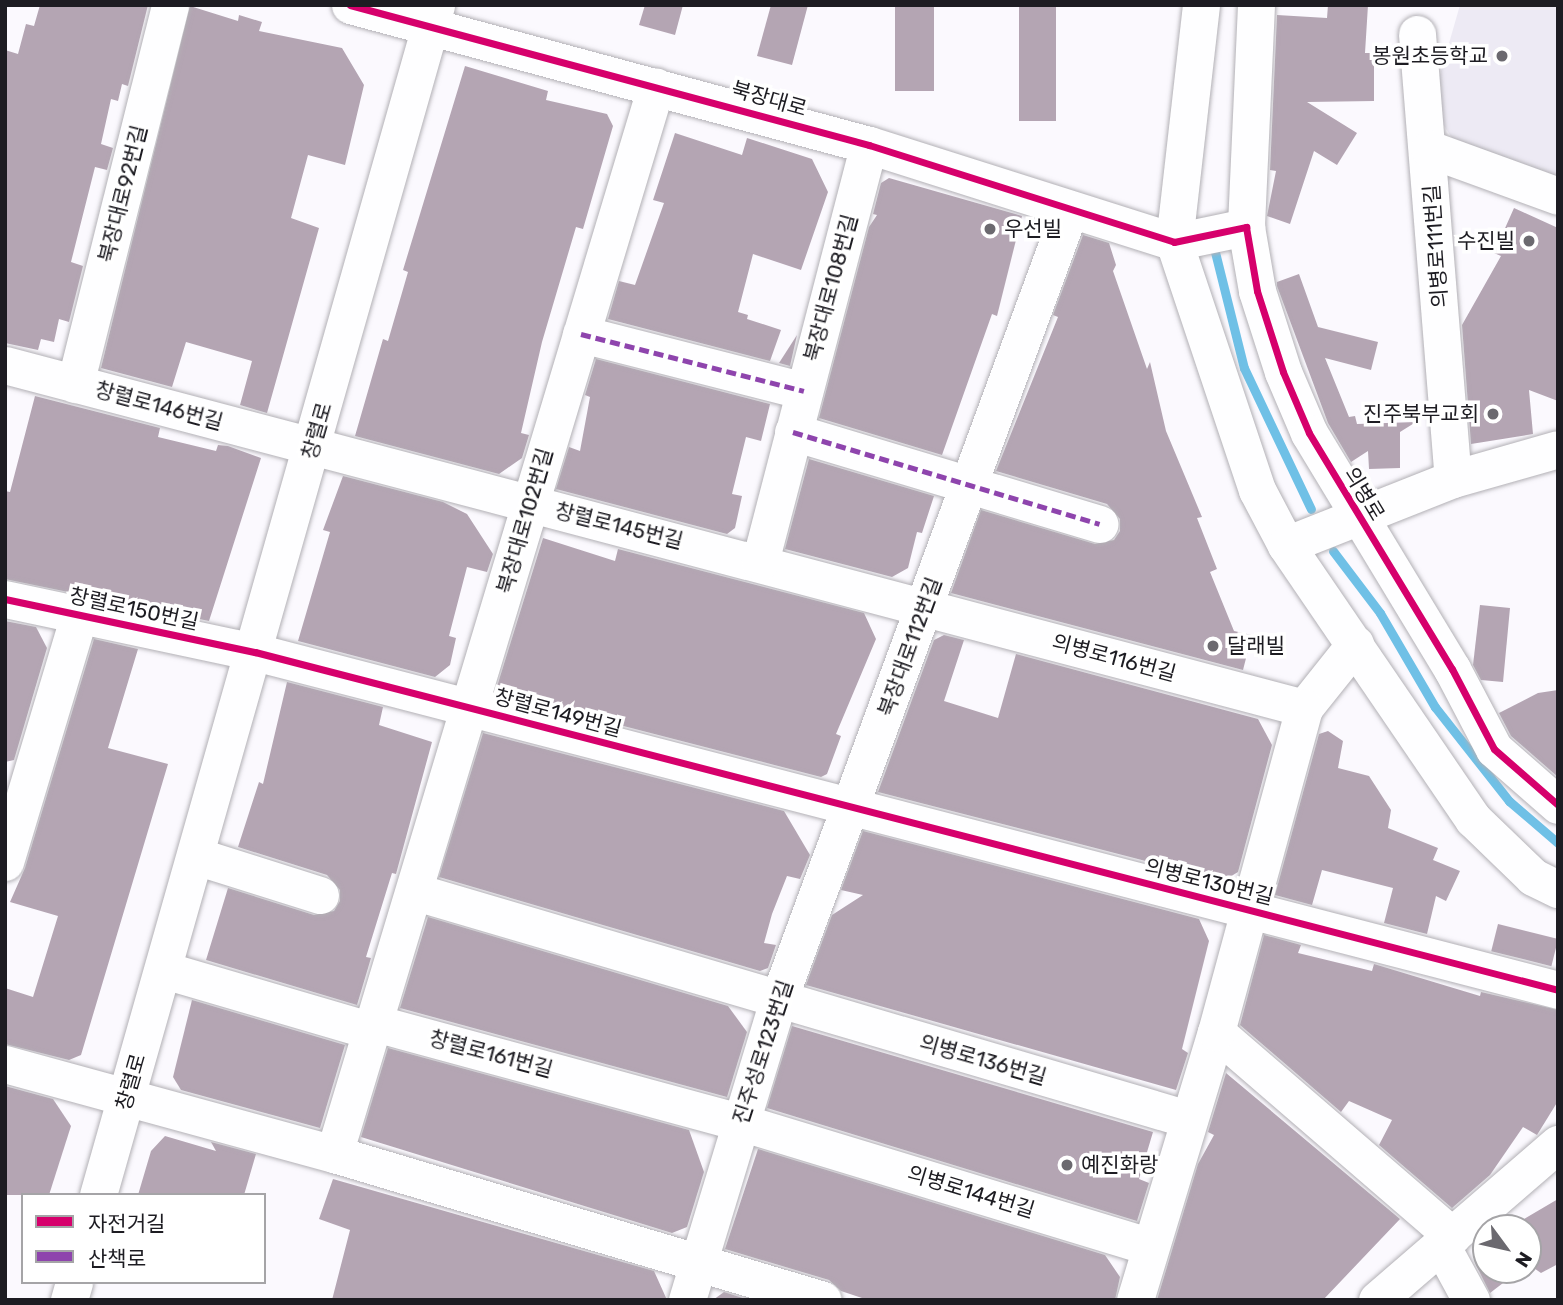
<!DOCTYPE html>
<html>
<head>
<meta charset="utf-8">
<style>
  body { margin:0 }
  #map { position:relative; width:1563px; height:1305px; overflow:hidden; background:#fbf9fe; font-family:Rubik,"Noto Sans KR",sans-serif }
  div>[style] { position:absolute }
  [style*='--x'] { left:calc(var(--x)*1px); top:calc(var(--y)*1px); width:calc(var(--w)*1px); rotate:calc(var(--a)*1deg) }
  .built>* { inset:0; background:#edeaf4 }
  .stream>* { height:9px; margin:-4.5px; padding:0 4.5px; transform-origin:4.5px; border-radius:4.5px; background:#6fc0e6 }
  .building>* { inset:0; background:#b4a5b3; transform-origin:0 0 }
  .roads { filter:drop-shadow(0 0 2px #b2b0b5) drop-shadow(0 0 2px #b2b0b5) }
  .minor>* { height:37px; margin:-18.5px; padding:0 18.5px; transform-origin:18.5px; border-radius:18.5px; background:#fefeff }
  .quiet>* { height:5px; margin-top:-2.5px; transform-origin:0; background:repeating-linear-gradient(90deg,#8e44ad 0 10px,transparent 0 15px) }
  .cycleway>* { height:7px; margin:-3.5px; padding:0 3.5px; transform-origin:3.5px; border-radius:3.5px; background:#d6006c }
  .dots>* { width:19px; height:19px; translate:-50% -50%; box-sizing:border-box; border:4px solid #fff; border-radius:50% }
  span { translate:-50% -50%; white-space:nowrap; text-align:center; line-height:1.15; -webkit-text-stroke:7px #fff; paint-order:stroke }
  .poi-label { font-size:21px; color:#1d1c22 }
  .right { translate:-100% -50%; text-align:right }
  .left { translate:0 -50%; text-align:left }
  .street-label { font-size:21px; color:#1d1c22 }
  .frame { position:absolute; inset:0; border:7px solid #1d1c22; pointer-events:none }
  .legend { position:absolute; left:21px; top:1193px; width:245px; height:91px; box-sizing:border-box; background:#fff; border:2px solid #a5a4a7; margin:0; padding:9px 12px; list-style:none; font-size:21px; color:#1d1c22 }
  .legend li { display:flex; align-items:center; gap:14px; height:35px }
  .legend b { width:35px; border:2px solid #a5a4a7 }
  .north { position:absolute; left:1472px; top:1214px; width:70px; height:70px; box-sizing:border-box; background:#fff; border:2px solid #a5a4a7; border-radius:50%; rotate:123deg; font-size:19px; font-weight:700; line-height:28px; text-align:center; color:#1d1c22 }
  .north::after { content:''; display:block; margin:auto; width:24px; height:32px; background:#6b696f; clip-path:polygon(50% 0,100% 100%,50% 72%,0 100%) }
</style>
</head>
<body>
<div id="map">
  <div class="built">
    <i style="clip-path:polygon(1460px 5px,1558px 5px,1558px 181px,1456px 144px,1431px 106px)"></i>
  </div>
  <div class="stream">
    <i style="--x:1213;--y:244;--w:128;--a:76"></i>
    <i style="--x:1244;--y:368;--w:156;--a:64.6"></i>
    <i style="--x:1333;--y:551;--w:78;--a:52.8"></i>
    <i style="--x:1380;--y:613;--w:109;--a:59.7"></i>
    <i style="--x:1435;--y:707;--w:120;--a:51.8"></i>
    <i style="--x:1509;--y:801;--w:65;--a:40.6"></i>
  </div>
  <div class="building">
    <i style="clip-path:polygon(40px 5px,148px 5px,128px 86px,122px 84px,118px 101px,111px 99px,101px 144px,113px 148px,107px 170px,95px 167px,71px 262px,83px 266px,69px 322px,59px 319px,54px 342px,41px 339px,38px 350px,5px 343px,5px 50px,18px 54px,26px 24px,34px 26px)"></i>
    <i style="clip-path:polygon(645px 5px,683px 5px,675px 35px,639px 25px)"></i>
    <i style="clip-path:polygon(771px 5px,808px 5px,792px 65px,757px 56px)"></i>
    <i style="left:895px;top:5px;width:39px;height:86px"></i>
    <i style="left:1019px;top:5px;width:37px;height:116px"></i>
    <i style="clip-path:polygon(1328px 5px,1368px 5px,1365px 53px,1374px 53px,1374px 101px,1307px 102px,1357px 133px,1337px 165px,1314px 151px,1290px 224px,1267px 216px,1276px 171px,1270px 170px,1277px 15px,1327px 18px)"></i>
    <i style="clip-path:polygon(190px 6px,238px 21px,239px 15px,262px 22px,259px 31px,342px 48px,364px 85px,345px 165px,308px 155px,291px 218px,319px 228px,267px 413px,240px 405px,252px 361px,186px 342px,172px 387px,101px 368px)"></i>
    <i style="clip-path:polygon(465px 66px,548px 91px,546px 100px,607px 114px,613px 126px,583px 229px,576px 227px,542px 342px,521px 433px,529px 435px,522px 458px,499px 474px,355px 436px,383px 339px,388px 341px,408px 272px,403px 270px)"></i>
    <i style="clip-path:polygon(675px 133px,742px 155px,747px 138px,812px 159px,828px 192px,801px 270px,753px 254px,738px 312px,748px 315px,747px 319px,781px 330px,770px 361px,608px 319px,619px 281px,635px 285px,664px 203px,653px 200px)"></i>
    <i style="clip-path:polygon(889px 178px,1022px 216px,997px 316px,992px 314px,942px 455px,819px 418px,869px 227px,877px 215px,873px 214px,881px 183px)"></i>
    <i style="clip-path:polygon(1514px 208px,1558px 228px,1558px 401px,1529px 390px,1533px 434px,1471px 444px,1462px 325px,1501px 256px,1494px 253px)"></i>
    <i style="clip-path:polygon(1083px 235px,1109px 243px,1116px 265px,1113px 271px,1147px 369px,1150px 362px,1166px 431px,1202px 517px,1197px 518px,1217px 569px,1210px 572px,1234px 631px,1252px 635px,1243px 670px,951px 593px,981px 510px,1095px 544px,1114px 540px,1120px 531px,1120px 519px,1107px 504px,996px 471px,1058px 317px,1053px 315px)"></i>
    <i style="clip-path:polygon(1299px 274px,1318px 327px,1378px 342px,1371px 370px,1325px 358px,1349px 417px,1355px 416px,1357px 424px,1416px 422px,1400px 432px,1400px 468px,1369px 469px,1368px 451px,1351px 462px,1328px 423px,1277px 286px,1277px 282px)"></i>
    <i style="clip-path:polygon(797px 335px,790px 366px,779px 363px)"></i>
    <i style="clip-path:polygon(596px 359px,770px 404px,761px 441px,746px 437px,732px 494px,742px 496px,735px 528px,727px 534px,556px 489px,569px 447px,580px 451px,590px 397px,585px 395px)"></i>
    <i style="clip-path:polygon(35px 396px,160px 428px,158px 437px,216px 451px,218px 445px,228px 446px,261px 458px,209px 621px,5px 579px,5px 491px,10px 492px)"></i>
    <i style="clip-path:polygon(809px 459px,934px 496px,922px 533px,917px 532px,908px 568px,892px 577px,785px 549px)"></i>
    <i style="clip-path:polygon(343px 476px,443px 502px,467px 514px,493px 554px,487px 572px,467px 567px,449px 636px,456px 638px,450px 665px,435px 677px,298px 641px,330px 532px,323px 530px)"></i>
    <i style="clip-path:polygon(543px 538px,615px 561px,618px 549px,864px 613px,876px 639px,836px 734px,841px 736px,827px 774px,821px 777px,495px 693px)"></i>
    <i style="clip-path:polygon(1480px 605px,1510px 608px,1503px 682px,1481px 680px,1473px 665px)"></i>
    <i style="clip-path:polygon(5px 621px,36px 627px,47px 648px,14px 760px,5px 762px)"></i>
    <i style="clip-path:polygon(944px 635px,964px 640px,944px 701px,998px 718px,1016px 654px,1258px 719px,1272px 745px,1238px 872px,1223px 881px,878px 792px,934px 640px)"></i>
    <i style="clip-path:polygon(94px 639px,138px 649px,108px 748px,168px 764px,81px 1055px,69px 1060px,5px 1044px,5px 988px,33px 997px,58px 916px,10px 902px,25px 868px)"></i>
    <i style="clip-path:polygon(287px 682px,383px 707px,379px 725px,432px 742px,396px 874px,392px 873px,366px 957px,371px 958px,357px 1005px,206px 960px,228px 888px,314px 915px,334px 911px,340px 901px,340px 890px,327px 875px,238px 847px,259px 782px,263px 784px)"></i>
    <i style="clip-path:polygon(1558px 690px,1558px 777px,1511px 736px,1499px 713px,1538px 693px)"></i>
    <i style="clip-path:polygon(1328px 731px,1343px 741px,1338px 768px,1369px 776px,1391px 810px,1388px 828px,1438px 848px,1433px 860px,1460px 871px,1446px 901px,1436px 896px,1427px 934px,1384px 923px,1393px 888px,1322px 870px,1312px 905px,1275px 895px,1319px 734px)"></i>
    <i style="clip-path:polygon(483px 733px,784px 811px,810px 855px,800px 879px,787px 876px,772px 914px,764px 943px,776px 945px,768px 968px,760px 971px,439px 877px)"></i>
    <i style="clip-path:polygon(863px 831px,1199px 919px,1209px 941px,1182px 1049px,1188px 1053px,1176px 1090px,806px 985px,832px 915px,863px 895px,841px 890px)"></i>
    <i style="clip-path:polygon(428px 917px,728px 1006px,747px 1032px,727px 1097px,400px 1008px)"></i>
    <i style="left:1498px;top:924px;width:62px;height:28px;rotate:14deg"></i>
    <i style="clip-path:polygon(1264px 935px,1301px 945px,1298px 953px,1372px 971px,1374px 964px,1480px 996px,1481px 992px,1558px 1010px,1558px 1101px,1537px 1135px,1523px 1127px,1490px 1175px,1452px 1208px,1379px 1145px,1392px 1120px,1349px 1101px,1341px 1112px,1240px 1025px)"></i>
    <i style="clip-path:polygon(192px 1000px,345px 1045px,320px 1128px,181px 1090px,173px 1077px)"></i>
    <i style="clip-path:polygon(792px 1026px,1153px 1132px,1139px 1179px,1149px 1183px,1137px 1221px,767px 1108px)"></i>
    <i style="clip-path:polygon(388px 1048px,689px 1130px,704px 1172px,687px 1227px,672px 1233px,361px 1137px)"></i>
    <i style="clip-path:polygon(1226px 1073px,1400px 1219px,1323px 1300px,1157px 1300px,1198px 1164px,1214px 1135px,1208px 1132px)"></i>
    <i style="clip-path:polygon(5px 1086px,53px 1099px,71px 1126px,49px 1195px,5px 1195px)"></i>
    <i style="clip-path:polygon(165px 1136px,216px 1151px,211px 1142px,256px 1154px,244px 1195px,138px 1195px,151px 1151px)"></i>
    <i style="clip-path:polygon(758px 1149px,1105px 1255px,1120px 1277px,1115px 1300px,868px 1300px,841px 1291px,829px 1280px,725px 1249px)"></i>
    <i style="clip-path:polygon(333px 1179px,654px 1271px,667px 1300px,332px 1300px,350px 1230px,319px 1219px)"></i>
    <i style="clip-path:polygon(1558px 1199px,1558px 1264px,1541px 1273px,1528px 1264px,1528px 1228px,1509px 1228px)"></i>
    <i style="clip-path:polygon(1486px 1257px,1486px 1270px,1520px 1270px,1490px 1293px,1476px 1265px)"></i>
    <i style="clip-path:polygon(724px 1292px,749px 1300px,713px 1300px)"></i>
  </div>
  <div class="roads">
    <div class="minor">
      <i style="--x:350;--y:5;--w:538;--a:15.1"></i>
      <i style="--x:869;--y:145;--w:320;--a:17.6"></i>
      <i style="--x:1174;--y:242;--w:74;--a:-11.8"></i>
      <i style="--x:1201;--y:5;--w:239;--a:96.5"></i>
      <i style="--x:1174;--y:242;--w:262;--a:71.5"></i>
      <i style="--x:1257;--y:490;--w:62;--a:62.2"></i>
      <i style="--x:1286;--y:545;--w:332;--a:55.7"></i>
      <i style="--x:1473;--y:819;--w:83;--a:44"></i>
      <i style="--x:1533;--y:877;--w:28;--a:26"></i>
      <i style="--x:1256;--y:5;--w:222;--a:92.6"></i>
      <i style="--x:1246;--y:227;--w:65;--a:80.2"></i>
      <i style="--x:1257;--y:291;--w:85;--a:72.2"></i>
      <i style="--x:1283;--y:372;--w:66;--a:66.9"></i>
      <i style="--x:1309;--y:433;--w:276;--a:58.8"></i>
      <i style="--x:1452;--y:669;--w:90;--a:62.3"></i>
      <i style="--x:1494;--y:749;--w:85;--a:41.2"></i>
      <i style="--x:1417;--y:34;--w:446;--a:85.4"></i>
      <i style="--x:1429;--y:149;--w:137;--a:20"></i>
      <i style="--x:581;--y:334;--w:230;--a:14.3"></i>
      <i style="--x:5;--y:365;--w:1344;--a:14.79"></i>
      <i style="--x:1304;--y:708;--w:82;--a:-51.4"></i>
      <i style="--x:75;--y:384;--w:391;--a:-75.9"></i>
      <i style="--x:793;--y:432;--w:320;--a:16.7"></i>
      <i style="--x:1286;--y:545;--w:180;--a:-21.6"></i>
      <i style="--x:1453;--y:479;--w:109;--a:-15.9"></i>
      <i style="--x:760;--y:562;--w:431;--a:-75.4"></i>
      <i style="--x:5;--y:599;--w:256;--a:12"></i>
      <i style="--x:255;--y:652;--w:1346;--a:14.54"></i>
      <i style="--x:196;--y:856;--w:130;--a:17.5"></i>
      <i style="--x:5;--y:862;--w:258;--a:-73.3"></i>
      <i style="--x:416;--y:892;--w:805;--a:16.39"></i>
      <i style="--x:164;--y:970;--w:217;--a:16.3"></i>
      <i style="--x:375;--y:1023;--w:378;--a:15.2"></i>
      <i style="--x:740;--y:1122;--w:426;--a:16.9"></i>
      <i style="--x:1216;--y:1032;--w:312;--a:40.8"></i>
      <i style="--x:5;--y:1064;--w:341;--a:15.3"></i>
      <i style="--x:334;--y:1154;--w:510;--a:16.62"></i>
      <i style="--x:334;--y:1154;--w:1115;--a:-73.22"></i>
      <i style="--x:98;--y:1195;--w:1237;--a:-74.14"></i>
      <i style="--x:1441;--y:1245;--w:63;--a:61.4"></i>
      <i style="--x:69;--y:1300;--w:19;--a:-74"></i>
      <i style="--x:687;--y:1300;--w:313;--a:-73.1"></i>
      <i style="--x:778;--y:1001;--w:844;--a:-69.76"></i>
      <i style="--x:1135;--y:1300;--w:280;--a:-73.2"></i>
      <i style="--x:1216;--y:1032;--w:336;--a:-74.8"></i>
      <i style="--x:1377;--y:1300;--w:239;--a:-40.8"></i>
    </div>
  </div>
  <div class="quiet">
    <i style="--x:581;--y:334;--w:230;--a:14.3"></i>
    <i style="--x:793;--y:432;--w:320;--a:16.7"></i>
  </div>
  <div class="cycleway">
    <i style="--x:350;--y:5;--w:538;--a:15.1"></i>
    <i style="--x:869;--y:145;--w:320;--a:17.6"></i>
    <i style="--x:1174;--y:242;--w:74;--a:-11.8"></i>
    <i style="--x:1246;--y:227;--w:65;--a:80.2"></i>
    <i style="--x:1257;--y:291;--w:85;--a:72.2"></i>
    <i style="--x:1283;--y:372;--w:66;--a:66.9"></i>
    <i style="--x:1309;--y:433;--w:276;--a:58.8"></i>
    <i style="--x:1452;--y:669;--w:90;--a:62.3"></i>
    <i style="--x:1494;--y:749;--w:85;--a:41.2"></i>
    <i style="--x:5;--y:599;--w:256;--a:12"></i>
    <i style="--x:255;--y:652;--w:1346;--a:14.54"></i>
  </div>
  <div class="dots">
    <i style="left:1502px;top:56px;background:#6b696f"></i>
    <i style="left:990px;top:229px;background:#6b696f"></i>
    <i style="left:1529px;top:241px;background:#6b696f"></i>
    <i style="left:1493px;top:414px;background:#6b696f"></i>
    <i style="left:1213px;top:646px;background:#6b696f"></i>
    <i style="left:1067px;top:1165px;background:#6b696f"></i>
  </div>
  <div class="poi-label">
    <span class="right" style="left:1488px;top:56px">봉원초등학교</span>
    <span class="left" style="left:1004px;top:229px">우선빌</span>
    <span class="right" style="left:1515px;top:241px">수진빌</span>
    <span class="right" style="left:1479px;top:414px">진주북부교회</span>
    <span class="left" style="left:1227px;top:646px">달래빌</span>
    <span class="left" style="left:1081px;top:1165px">예진화랑</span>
  </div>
  <div class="street-label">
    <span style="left:769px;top:99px;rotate:16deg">북장대로</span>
    <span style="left:123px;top:194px;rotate:-76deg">북장대로92번길</span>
    <span style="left:1436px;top:246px;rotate:-94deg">의병로111번길</span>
    <span style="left:831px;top:288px;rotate:-75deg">북장대로108번길</span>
    <span style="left:159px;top:406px;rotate:15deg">창렬로146번길</span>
    <span style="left:317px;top:431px;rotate:-74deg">창렬로</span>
    <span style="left:1364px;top:494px;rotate:59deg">의병로</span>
    <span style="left:525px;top:521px;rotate:-74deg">북장대로102번길</span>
    <span style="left:619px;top:526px;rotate:14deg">창렬로145번길</span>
    <span style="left:134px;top:609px;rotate:12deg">창렬로150번길</span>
    <span style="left:910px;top:647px;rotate:-70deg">북장대로112번길</span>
    <span style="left:1114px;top:658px;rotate:15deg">의병로116번길</span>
    <span style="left:558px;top:713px;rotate:15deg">창렬로149번길</span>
    <span style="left:1209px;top:882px;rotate:14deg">의병로130번길</span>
    <span style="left:763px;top:1052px;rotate:-72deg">진주성로123번길</span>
    <span style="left:491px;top:1054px;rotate:15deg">창렬로161번길</span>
    <span style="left:983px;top:1060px;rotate:16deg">의병로136번길</span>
    <span style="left:131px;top:1082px;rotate:-74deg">창렬로</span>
    <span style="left:971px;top:1192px;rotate:17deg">의병로144번길</span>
  </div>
  <div class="frame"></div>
  <ul class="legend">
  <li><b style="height:9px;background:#d6006c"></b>자전거길</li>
  <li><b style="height:9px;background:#8e44ad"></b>산책로</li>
  </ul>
  <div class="north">N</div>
</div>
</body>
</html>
